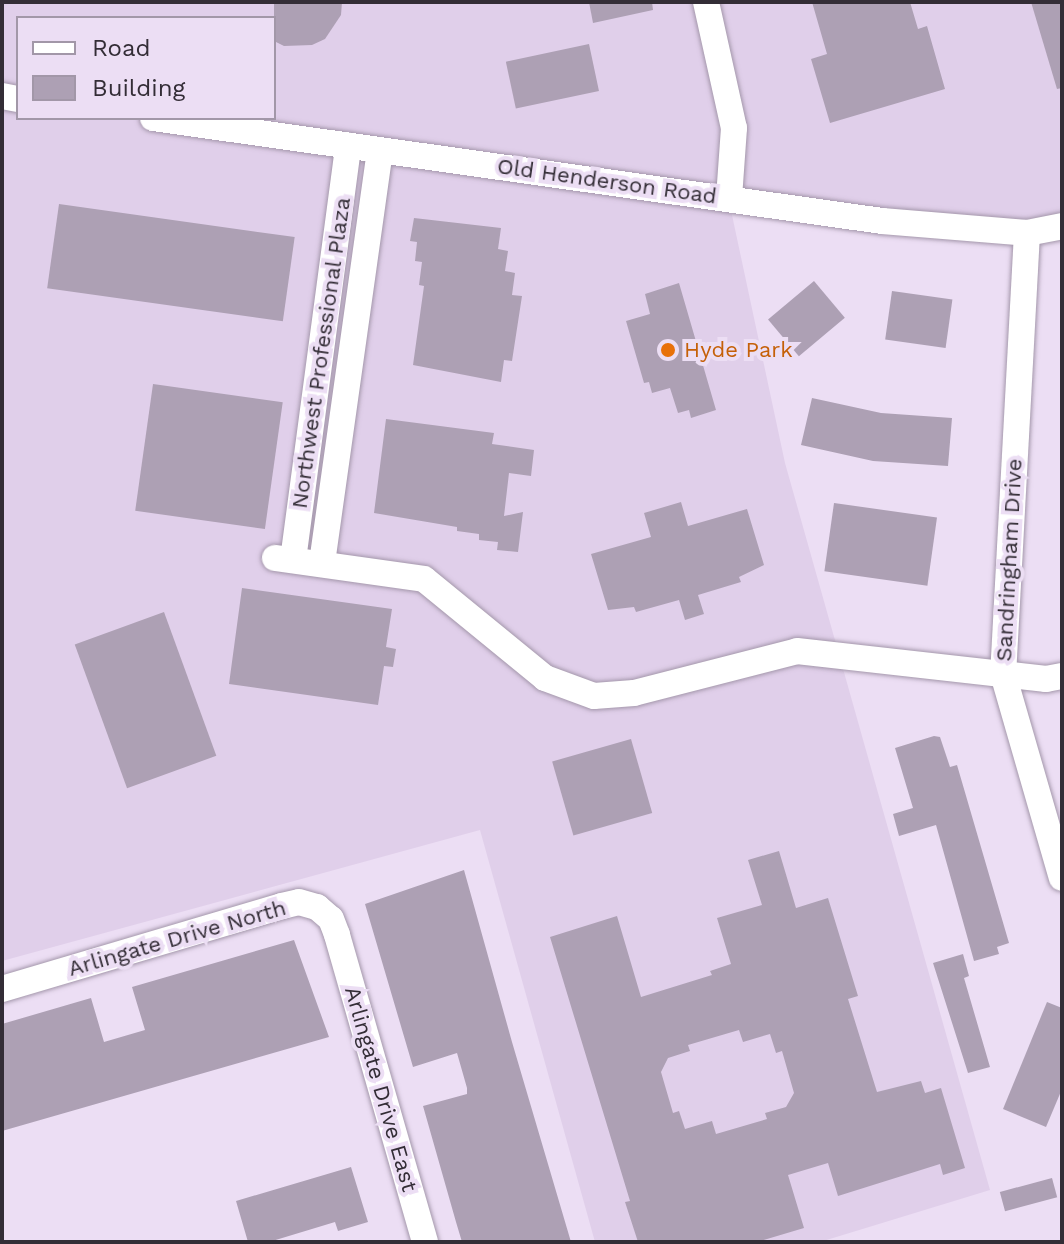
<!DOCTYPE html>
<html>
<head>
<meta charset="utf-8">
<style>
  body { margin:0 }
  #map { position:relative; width:1064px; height:1244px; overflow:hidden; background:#ecdef4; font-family:"Work Sans",sans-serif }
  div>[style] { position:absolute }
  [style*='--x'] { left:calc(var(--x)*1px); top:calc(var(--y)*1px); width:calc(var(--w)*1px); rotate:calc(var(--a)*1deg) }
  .built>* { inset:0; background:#e0cfea }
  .building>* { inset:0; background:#ada0b4; transform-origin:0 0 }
  .roads { filter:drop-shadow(0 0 2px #a497ab) drop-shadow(0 0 2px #a497ab) }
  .street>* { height:26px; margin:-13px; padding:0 13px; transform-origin:13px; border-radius:13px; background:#fff }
  .dots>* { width:22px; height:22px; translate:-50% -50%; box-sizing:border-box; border:4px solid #ecdef4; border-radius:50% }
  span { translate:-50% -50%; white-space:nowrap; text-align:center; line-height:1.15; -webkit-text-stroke:8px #ecdef4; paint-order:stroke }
  .street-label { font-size:22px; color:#332d36 }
  .food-label { font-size:22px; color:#c56008 }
  .left { translate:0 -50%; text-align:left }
  .frame { position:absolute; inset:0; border:4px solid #332d36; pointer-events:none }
  .legend { position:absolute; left:16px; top:16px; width:260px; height:104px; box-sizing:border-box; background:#ecdef4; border:2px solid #a297a8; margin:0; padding:10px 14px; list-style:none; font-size:24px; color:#332d36 }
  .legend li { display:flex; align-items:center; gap:16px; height:40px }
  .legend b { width:40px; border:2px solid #a297a8 }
</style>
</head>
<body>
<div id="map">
  <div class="built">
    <i style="clip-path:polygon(evenodd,2px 2px,1062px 2px,1062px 222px,729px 201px,785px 463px,990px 1190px,820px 1242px,595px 1242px,480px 830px,2px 961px,2px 2px,18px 18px,274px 18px,274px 118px,18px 118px,18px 18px)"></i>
  </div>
  <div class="building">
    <i style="clip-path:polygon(274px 2px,342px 2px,341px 15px,325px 39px,312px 45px,284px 46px,274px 41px)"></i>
    <i style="clip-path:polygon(589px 2px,652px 2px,653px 10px,593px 23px)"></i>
    <i style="clip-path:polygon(812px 2px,910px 2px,918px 29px,927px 26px,945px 89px,830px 123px,811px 59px,827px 54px)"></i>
    <i style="clip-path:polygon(1031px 2px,1062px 2px,1062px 88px,1057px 89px)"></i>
    <i style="left:589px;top:44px;width:48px;height:85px;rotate:78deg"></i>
    <i style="left:59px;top:204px;width:238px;height:85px;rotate:8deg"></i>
    <i style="clip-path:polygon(414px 218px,501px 228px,498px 249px,508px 251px,505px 271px,515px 273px,512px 295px,522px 296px,512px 361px,504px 360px,501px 382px,413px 365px,424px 286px,419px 285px,422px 262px,415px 261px,417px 242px,410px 241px)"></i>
    <i style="left:814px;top:281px;width:48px;height:60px;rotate:50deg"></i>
    <i style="clip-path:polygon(679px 283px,716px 410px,691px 418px,689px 410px,678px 413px,670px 388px,652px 393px,649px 382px,644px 383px,626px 321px,650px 314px,645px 294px)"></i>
    <i style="left:892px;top:291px;width:61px;height:49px;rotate:8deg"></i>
    <i style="left:153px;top:384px;width:131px;height:128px;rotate:8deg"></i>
    <i style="clip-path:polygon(812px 398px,881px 413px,952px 418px,948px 466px,873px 461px,801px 445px)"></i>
    <i style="clip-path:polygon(386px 419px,494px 433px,492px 444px,534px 450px,531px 476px,509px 473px,504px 516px,523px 512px,518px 552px,497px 550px,498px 542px,479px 540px,479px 534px,457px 531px,457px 527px,374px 513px)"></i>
    <i style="clip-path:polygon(681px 502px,688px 526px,747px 509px,764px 565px,739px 577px,741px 582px,698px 595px,704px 614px,685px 620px,679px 600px,636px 612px,634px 607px,608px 610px,591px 554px,651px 537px,644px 513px)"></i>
    <i style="left:834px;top:503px;width:104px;height:69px;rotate:8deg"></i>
    <i style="clip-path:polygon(242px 588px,392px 609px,386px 647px,396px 649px,393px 667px,384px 666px,378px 705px,229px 684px)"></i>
    <i style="left:164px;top:612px;width:153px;height:95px;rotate:70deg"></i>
    <i style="clip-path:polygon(934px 736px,940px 737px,950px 767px,957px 765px,1009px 943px,997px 947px,999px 954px,974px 961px,936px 825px,899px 836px,893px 814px,913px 808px,895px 748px)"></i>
    <i style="left:631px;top:739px;width:77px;height:82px;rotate:74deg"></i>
    <i style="clip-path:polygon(evenodd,779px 851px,796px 908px,828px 898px,858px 996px,848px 999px,877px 1092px,921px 1081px,925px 1093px,941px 1088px,965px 1168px,943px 1175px,940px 1164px,838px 1196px,828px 1163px,788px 1175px,804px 1228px,757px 1242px,638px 1242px,625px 1202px,630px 1201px,550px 937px,617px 916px,641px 997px,712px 975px,710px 971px,731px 964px,717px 918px,762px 905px,748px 860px,779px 851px,739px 1030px,743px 1042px,770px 1034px,776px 1053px,782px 1051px,794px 1093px,786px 1107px,765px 1113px,767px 1119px,716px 1134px,712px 1121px,685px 1129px,679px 1111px,673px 1113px,661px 1072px,668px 1058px,690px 1051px,688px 1045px,739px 1030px)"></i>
    <i style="clip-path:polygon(464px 870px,512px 1042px,571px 1242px,462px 1242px,456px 1222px,423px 1106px,467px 1094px,467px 1088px,457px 1053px,413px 1067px,365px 904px)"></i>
    <i style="clip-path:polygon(294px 940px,329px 1037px,2px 1131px,2px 1024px,91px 998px,104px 1042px,145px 1030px,132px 987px)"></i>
    <i style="clip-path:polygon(963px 954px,969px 976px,964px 978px,990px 1067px,968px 1073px,933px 963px)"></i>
    <i style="clip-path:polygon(1047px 1002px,1062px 1008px,1062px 1089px,1046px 1127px,1003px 1109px)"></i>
    <i style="clip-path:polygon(351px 1167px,368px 1222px,338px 1231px,335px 1222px,269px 1242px,248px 1242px,236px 1201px)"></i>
    <i style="left:1052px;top:1178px;width:20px;height:54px;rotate:75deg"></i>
  </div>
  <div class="roads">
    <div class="street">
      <i style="--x:706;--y:2;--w:129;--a:77.5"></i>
      <i style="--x:734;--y:128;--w:69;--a:94.1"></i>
      <i style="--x:2;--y:96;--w:16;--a:11"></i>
      <i style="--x:153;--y:118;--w:736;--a:8.04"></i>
      <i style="--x:882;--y:221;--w:145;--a:4.7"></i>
      <i style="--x:1027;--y:233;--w:36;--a:-11"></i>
      <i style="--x:1027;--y:233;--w:442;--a:93.1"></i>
      <i style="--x:1003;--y:674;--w:212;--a:73.9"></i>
      <i style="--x:275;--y:558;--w:150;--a:8"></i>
      <i style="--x:424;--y:579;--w:156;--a:39.3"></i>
      <i style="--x:545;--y:678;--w:52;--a:20.2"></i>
      <i style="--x:594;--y:696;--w:40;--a:-4.3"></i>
      <i style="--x:634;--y:693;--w:168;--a:-14.4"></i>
      <i style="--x:797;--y:651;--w:251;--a:6.4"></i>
      <i style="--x:1046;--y:679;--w:16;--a:-11"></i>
      <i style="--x:293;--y:560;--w:418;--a:-82.4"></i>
      <i style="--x:322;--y:563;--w:416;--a:-82"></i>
      <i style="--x:2;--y:989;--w:292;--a:-16.5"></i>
      <i style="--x:282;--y:906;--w:17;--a:-13"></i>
      <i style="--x:299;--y:902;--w:19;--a:16"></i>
      <i style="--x:317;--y:907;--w:18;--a:41"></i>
      <i style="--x:331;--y:919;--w:17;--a:69"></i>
      <i style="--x:337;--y:935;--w:319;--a:74"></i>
    </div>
  </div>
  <div class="dots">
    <i style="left:668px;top:350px;background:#e8710a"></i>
  </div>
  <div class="street-label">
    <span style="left:607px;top:181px;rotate:8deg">Old Henderson Road</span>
    <span style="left:321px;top:353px;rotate:-82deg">Northwest Professional Plaza</span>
    <span style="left:1009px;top:560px;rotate:-87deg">Sandringham Drive</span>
    <span style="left:177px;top:938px;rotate:-16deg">Arlingate Drive North</span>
    <span style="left:381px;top:1089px;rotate:74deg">Arlingate Drive East</span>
  </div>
  <div class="food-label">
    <span class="left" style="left:684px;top:350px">Hyde Park</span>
  </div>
  <div class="frame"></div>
  <ul class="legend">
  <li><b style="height:10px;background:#fff"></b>Road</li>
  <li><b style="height:22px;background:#ada0b4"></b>Building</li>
  </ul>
</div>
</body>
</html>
